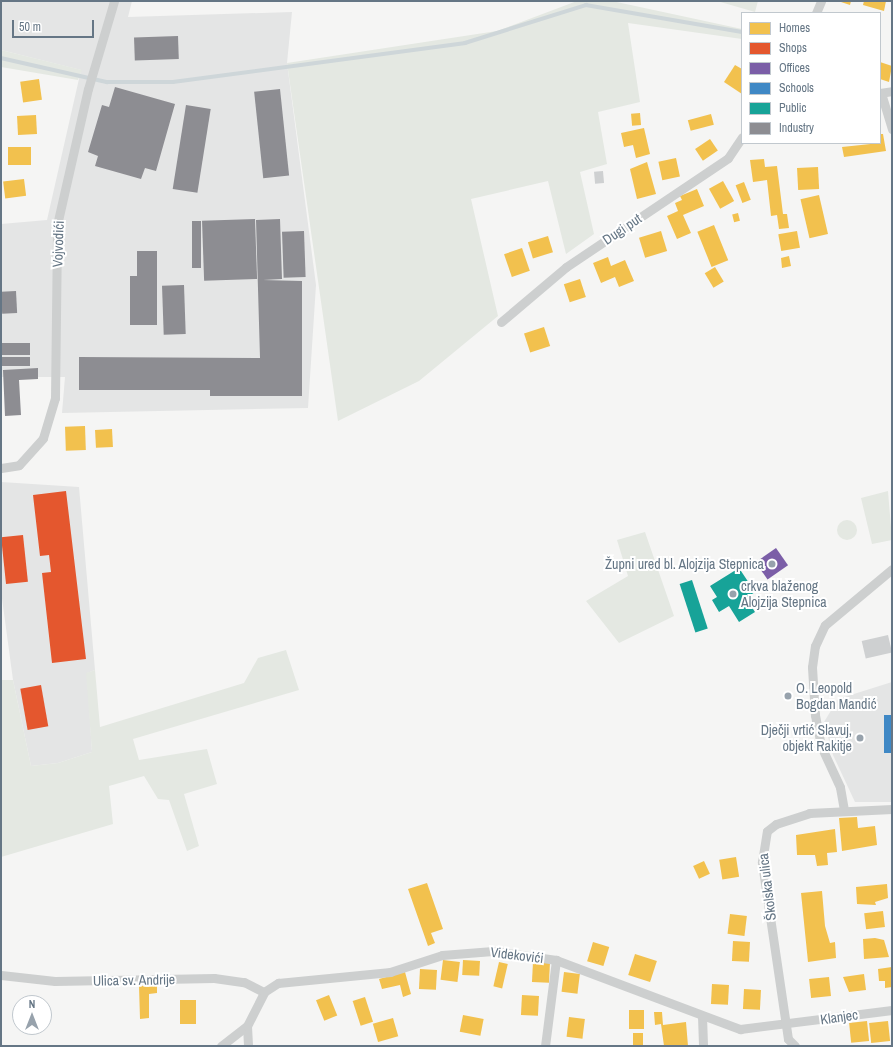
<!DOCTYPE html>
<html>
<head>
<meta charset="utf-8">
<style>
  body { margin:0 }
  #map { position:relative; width:893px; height:1047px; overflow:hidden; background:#f5f5f4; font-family:"Archivo Narrow",sans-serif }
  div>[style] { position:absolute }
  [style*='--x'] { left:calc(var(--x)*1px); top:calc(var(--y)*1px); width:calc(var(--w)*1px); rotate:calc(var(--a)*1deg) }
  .built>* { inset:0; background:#e4e5e5 }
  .green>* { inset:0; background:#e4e8e2 }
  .round { border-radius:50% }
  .homes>* { inset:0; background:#f2c14e; transform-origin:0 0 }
  .shops>* { inset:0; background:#e4572e; transform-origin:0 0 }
  .offices>* { inset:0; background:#7b5ea7; transform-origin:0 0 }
  .schools>* { inset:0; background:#3f88c5; transform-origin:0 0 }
  .public>* { inset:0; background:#17a398; transform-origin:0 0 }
  .industry>* { inset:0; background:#8d8d92; transform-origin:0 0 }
  .stream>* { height:3.5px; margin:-1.75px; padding:0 1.75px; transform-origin:1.75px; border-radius:1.75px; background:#ced6d9 }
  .building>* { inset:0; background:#ced0d1; transform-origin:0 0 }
  .minor>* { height:9px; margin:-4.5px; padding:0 4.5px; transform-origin:4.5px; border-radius:4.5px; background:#cdcfcf }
  .dots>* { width:11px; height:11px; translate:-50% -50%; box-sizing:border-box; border:2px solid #fff; border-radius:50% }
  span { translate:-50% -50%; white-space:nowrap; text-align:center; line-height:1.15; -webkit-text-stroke:4px #fff; paint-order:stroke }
  .street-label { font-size:14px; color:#657685 }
  .poi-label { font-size:14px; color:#657685 }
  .right { translate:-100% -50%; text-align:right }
  .left { translate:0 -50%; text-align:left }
  .frame { position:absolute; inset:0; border:2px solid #657685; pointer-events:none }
  .legend { position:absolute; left:741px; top:12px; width:140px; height:132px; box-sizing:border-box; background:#fff; border:1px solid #c1c8ce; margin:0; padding:5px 7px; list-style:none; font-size:12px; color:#657685 }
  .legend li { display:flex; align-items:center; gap:8px; height:20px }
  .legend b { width:20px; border:1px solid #c1c8ce }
  .north { position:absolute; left:12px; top:995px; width:40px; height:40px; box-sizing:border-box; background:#fff; border:1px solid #c1c8ce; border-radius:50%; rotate:0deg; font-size:11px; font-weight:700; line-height:16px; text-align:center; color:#657685 }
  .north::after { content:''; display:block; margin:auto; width:14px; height:18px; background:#97a2ac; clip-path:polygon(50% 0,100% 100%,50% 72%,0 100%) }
  .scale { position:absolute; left:12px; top:20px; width:82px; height:18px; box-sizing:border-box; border:2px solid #657685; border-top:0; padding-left:5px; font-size:12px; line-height:14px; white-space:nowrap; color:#657685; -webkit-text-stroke:3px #fff; paint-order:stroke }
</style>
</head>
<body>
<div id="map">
  <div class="built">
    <i style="clip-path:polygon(1px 1px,132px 1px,128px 17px,292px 12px,287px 63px,316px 285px,308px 408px,62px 413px,65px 377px,2px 377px,1px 224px,47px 220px,81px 70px,1px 50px)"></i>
    <i style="clip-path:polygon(1px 482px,79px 487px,95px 670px,87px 673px,92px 752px,58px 763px,31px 766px,13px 680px,1px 591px)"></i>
    <i style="clip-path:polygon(892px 682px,892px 802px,855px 802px,833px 755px,824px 722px,838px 699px)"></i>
  </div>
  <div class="green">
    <i style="clip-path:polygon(577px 1px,612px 1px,742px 29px,742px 39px,628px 23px,640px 102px,598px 112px,607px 164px,580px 172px,594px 234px,566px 254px,548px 181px,471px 199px,498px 316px,419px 381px,338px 421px,287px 63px,497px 31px)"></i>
    <i style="clip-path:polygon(717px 1px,758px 1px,755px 12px)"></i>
    <i style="clip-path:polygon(1px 50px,82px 70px,78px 80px,1px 67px)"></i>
    <i style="clip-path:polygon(888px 491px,892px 540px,872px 544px,861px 498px)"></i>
    <i class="round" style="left:837px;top:520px;width:20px;height:20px"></i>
    <i style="clip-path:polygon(645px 532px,674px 616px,619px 643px,586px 601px,628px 576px,617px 540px)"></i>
    <i style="clip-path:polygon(286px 650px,299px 690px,133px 739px,139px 760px,207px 749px,217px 784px,184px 794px,199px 846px,187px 851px,169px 800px,158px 799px,144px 776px,109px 786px,113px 824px,1px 857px,1px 680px,13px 680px,31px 766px,58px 763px,92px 752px,86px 673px,95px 670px,100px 727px,244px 683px,258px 658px)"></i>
  </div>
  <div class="homes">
    <i style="clip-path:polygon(838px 1px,851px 1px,850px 5px)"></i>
    <i style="clip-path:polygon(864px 1px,886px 1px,884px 11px,863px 5px)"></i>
    <i style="clip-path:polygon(880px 62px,892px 66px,889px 82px,880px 79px)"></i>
    <i style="clip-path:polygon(735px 65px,742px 69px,742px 94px,724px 82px)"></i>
    <i style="left:39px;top:79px;width:21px;height:19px;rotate:82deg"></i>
    <i style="left:640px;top:113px;width:12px;height:9px;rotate:85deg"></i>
    <i style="left:711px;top:114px;width:11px;height:24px;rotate:75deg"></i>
    <i style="left:36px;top:115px;width:19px;height:19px;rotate:87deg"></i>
    <i style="clip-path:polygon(644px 128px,650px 154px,636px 158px,633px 145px,624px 147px,621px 133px)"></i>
    <i style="clip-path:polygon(880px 134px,883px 134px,886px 151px,844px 157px,842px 147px,880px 143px)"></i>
    <i style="left:710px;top:139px;width:14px;height:18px;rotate:56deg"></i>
    <i style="left:31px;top:147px;width:18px;height:23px;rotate:90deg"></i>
    <i style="left:676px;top:158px;width:19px;height:18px;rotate:78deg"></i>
    <i style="clip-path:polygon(764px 159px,765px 167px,777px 166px,783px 214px,787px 214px,789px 228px,779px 229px,777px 215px,771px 216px,767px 180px,753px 182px,750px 160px)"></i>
    <i style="clip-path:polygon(647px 162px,656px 194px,637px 199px,630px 169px)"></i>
    <i style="left:818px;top:167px;width:22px;height:21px;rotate:87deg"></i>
    <i style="left:24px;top:179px;width:17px;height:21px;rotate:83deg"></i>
    <i style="left:723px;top:181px;width:23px;height:16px;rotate:61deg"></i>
    <i style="left:744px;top:182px;width:19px;height:9px;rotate:69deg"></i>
    <i style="clip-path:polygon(697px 189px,704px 206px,683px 215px,691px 233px,677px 239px,667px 216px,678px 211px,675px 203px,682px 200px,680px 196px)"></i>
    <i style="left:819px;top:195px;width:40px;height:19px;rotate:77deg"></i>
    <i style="left:738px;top:213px;width:8px;height:6px;rotate:76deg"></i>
    <i style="left:714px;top:225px;width:38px;height:18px;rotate:68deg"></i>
    <i style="left:661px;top:231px;width:21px;height:23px;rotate:73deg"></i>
    <i style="left:797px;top:231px;width:17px;height:19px;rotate:80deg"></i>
    <i style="left:548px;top:236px;width:17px;height:21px;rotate:73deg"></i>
    <i style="left:522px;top:248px;width:24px;height:19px;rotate:71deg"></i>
    <i style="clip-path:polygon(789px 256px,791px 266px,782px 268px,781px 258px)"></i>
    <i style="clip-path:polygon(608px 257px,611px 266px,625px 260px,634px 281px,619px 287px,615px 277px,601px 283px,593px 263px)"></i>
    <i style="left:715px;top:267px;width:17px;height:12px;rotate:59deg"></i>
    <i style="left:580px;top:279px;width:19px;height:17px;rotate:72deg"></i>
    <i style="left:544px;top:327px;width:20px;height:21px;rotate:72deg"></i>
    <i style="left:85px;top:426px;width:24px;height:20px;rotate:88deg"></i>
    <i style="left:112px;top:429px;width:18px;height:17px;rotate:87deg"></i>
    <i style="clip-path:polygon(857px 817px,858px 828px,875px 826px,877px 845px,842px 851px,839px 818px)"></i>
    <i style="clip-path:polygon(835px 829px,837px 852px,827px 853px,828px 865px,817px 866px,815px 855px,797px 855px,796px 835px)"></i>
    <i style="left:736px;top:857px;width:20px;height:17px;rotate:81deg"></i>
    <i style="left:704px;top:861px;width:14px;height:12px;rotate:65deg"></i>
    <i style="clip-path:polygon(427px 883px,443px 929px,431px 933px,435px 943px,428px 946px,408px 889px)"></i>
    <i style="clip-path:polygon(887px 884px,888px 898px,875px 902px,876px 905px,857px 904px,856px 887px)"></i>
    <i style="clip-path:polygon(822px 891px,825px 926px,830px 943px,835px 942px,836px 958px,808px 962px,801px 893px)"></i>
    <i style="left:883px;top:911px;width:16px;height:19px;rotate:83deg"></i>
    <i style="left:730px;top:914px;width:17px;height:20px;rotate:7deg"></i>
    <i style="clip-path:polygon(875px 938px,884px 940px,889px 957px,864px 959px,863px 939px)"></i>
    <i style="left:733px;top:941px;width:17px;height:20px;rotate:3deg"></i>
    <i style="left:593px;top:942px;width:17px;height:20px;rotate:17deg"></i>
    <i style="left:635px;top:954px;width:23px;height:22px;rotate:18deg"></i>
    <i style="left:443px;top:960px;width:17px;height:20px;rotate:7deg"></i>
    <i style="left:463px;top:960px;width:17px;height:15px;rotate:3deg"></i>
    <i style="left:499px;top:962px;width:9px;height:25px;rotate:13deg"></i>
    <i style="left:533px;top:962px;width:17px;height:20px;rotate:3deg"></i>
    <i style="clip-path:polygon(892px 967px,892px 987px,885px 988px,885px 981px,879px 981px,878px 969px)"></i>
    <i style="left:420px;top:969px;width:17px;height:20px;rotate:3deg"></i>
    <i style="clip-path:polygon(405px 972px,411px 994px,403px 997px,400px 985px,382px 989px,379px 979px)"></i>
    <i style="left:564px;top:972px;width:16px;height:20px;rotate:7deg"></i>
    <i style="clip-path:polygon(864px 974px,866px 990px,849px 992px,843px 977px)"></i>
    <i style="left:829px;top:977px;width:19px;height:20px;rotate:84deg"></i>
    <i style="left:712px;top:984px;width:17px;height:20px;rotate:3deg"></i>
    <i style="clip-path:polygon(157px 985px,157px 993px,149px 994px,149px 1018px,140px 1019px,139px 986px)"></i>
    <i style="left:744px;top:989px;width:17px;height:20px;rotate:3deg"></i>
    <i style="left:329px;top:995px;width:22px;height:14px;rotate:68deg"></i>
    <i style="left:522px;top:995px;width:17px;height:20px;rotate:3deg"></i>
    <i style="left:365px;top:997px;width:26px;height:13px;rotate:72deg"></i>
    <i style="left:180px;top:1000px;width:16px;height:24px"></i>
    <i style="left:629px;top:1010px;width:15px;height:19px"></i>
    <i style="clip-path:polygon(654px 1012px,662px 1012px,663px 1025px,686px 1022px,688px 1046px,664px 1046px,661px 1024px,655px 1025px)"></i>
    <i style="left:463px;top:1015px;width:21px;height:17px;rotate:11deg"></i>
    <i style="left:569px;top:1017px;width:16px;height:20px;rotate:7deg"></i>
    <i style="left:393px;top:1018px;width:19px;height:21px;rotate:74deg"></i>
    <i style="left:867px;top:1021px;width:20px;height:18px;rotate:84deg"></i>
    <i style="left:888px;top:1021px;width:20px;height:19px;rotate:84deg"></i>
    <i style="left:633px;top:1033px;width:10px;height:13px"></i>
  </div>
  <div class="shops">
    <i style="clip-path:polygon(66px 491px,86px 659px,52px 663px,42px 573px,51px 572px,49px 555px,40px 556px,33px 495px)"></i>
    <i style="left:23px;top:535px;width:47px;height:22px;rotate:84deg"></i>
    <i style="left:41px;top:685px;width:42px;height:21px;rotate:80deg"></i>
  </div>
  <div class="offices">
    <i style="left:776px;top:548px;width:21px;height:25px;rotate:55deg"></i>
  </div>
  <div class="schools">
    <i style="left:892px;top:715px;width:38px;height:8px;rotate:90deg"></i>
  </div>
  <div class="public">
    <i style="clip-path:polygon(739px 568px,755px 592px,746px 598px,755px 612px,739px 622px,729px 606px,719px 612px,712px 600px,717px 597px,710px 586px)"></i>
    <i style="left:692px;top:580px;width:51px;height:13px;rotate:72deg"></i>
  </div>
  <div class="industry">
    <i style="left:178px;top:36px;width:23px;height:44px;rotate:88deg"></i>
    <i style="clip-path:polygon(115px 87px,175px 104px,156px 171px,145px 168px,141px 179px,95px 166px,98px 156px,88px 152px,102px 105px,109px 107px)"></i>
    <i style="left:280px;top:89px;width:87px;height:26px;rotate:84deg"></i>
    <i style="left:186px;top:105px;width:25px;height:85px;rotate:9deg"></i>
    <i style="left:255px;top:219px;width:60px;height:53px;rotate:88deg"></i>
    <i style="clip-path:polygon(280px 219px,282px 279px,263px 280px,302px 281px,302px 396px,210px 396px,210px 390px,79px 390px,79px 357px,260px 358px,256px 220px)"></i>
    <i style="left:192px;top:221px;width:9px;height:47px"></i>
    <i style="left:304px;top:231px;width:46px;height:22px;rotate:88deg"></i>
    <i style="clip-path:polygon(137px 251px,157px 251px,157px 325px,130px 325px,130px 276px,137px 276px)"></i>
    <i style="left:184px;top:285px;width:49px;height:22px;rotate:88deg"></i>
    <i style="left:16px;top:291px;width:22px;height:15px;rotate:87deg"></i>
    <i style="left:30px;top:343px;width:12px;height:28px;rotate:90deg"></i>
    <i style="left:30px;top:357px;width:9px;height:28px;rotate:90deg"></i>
    <i style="clip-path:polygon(38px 368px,38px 379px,19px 380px,21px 415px,5px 416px,3px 370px)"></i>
  </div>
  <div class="stream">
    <i style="--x:1;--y:58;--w:109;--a:12.8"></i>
    <i style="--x:107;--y:82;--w:66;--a:0"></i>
    <i style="--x:173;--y:82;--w:295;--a:-7.6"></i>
    <i style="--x:465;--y:43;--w:127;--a:-17.4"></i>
    <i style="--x:586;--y:5;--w:158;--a:9.8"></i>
  </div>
  <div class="building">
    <i style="left:603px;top:171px;width:12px;height:9px;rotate:85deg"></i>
    <i style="left:888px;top:635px;width:18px;height:27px;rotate:77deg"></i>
  </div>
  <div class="minor">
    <i style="--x:816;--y:13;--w:13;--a:-67"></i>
    <i style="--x:880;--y:93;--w:12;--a:-9"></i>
    <i style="--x:881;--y:93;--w:38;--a:73"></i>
    <i style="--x:501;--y:322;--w:85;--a:-40.2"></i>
    <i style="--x:566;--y:267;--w:195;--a:-33.9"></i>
    <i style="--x:728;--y:158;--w:25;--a:-56"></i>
    <i style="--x:1;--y:468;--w:18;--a:-9"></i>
    <i style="--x:19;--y:465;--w:36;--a:-48"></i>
    <i style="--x:43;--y:438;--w:42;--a:-73.3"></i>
    <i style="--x:55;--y:398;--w:173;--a:-89.3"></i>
    <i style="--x:57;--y:225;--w:139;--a:-77.2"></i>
    <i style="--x:88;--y:89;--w:92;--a:-73.5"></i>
    <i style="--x:844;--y:810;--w:23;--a:-100"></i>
    <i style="--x:840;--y:787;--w:45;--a:-114.9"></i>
    <i style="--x:821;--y:746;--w:32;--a:-101"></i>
    <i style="--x:815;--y:715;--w:48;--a:-93.6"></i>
    <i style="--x:812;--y:667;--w:21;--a:-82"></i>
    <i style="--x:815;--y:646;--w:23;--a:-65"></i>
    <i style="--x:825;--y:625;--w:87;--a:-39.9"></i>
    <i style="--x:1;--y:975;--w:54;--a:6.3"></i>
    <i style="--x:55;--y:981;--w:159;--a:-1.1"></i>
    <i style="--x:214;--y:978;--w:30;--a:8"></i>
    <i style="--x:244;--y:982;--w:22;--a:27"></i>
    <i style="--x:702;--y:1016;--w:30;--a:88"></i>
    <i style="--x:247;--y:1026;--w:20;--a:87"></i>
    <i style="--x:221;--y:1046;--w:33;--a:-38"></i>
    <i style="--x:247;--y:1026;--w:38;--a:-63"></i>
    <i style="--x:264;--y:992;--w:17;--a:-33"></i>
    <i style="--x:278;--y:983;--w:113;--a:-5.6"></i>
    <i style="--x:390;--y:972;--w:55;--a:-18.1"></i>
    <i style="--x:442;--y:955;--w:51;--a:-4.5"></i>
    <i style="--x:493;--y:951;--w:64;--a:8.1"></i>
    <i style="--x:556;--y:960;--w:197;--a:20.6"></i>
    <i style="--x:740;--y:1029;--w:153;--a:-7.1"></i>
    <i style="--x:545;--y:1046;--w:87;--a:-82.7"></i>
    <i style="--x:795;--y:1046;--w:10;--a:-135"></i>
    <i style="--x:788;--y:1039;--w:179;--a:-98.4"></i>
    <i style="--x:762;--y:862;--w:31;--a:-81"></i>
    <i style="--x:767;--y:831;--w:11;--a:-38"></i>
    <i style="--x:776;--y:824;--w:35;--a:-18"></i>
    <i style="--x:809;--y:813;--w:83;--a:-2.8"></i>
  </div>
  <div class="dots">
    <i style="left:772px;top:564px;background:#97a2ac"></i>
    <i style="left:733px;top:594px;background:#97a2ac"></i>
    <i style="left:788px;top:696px;background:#97a2ac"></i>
    <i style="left:860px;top:738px;background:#97a2ac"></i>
  </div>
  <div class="street-label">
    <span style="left:622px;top:229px;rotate:-34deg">Dugi put</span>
    <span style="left:58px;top:244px;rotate:-88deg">Vojvodići</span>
    <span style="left:767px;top:887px;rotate:-97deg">Školska ulica</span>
    <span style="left:517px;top:955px;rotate:7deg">Videkovići</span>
    <span style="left:134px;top:980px;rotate:-1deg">Ulica sv. Andrije</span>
    <span style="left:839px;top:1017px;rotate:-8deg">Klanjec</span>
  </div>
  <div class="poi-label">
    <span class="right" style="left:764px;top:564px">Župni ured bl. Alojzija Stepnica</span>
    <span class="left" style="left:741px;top:594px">crkva blaženog<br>Alojzija Stepnica</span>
    <span class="left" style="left:796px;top:696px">O. Leopold<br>Bogdan Mandić</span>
    <span class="right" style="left:852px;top:738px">Dječji vrtić Slavuj,<br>objekt Rakitje</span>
  </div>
  <div class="frame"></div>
  <ul class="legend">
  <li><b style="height:11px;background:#f2c14e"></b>Homes</li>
  <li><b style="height:11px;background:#e4572e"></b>Shops</li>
  <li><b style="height:11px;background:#7b5ea7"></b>Offices</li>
  <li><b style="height:11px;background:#3f88c5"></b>Schools</li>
  <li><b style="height:11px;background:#17a398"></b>Public</li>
  <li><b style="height:11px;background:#8d8d92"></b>Industry</li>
  </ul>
  <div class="north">N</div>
  <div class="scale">50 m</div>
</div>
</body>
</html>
